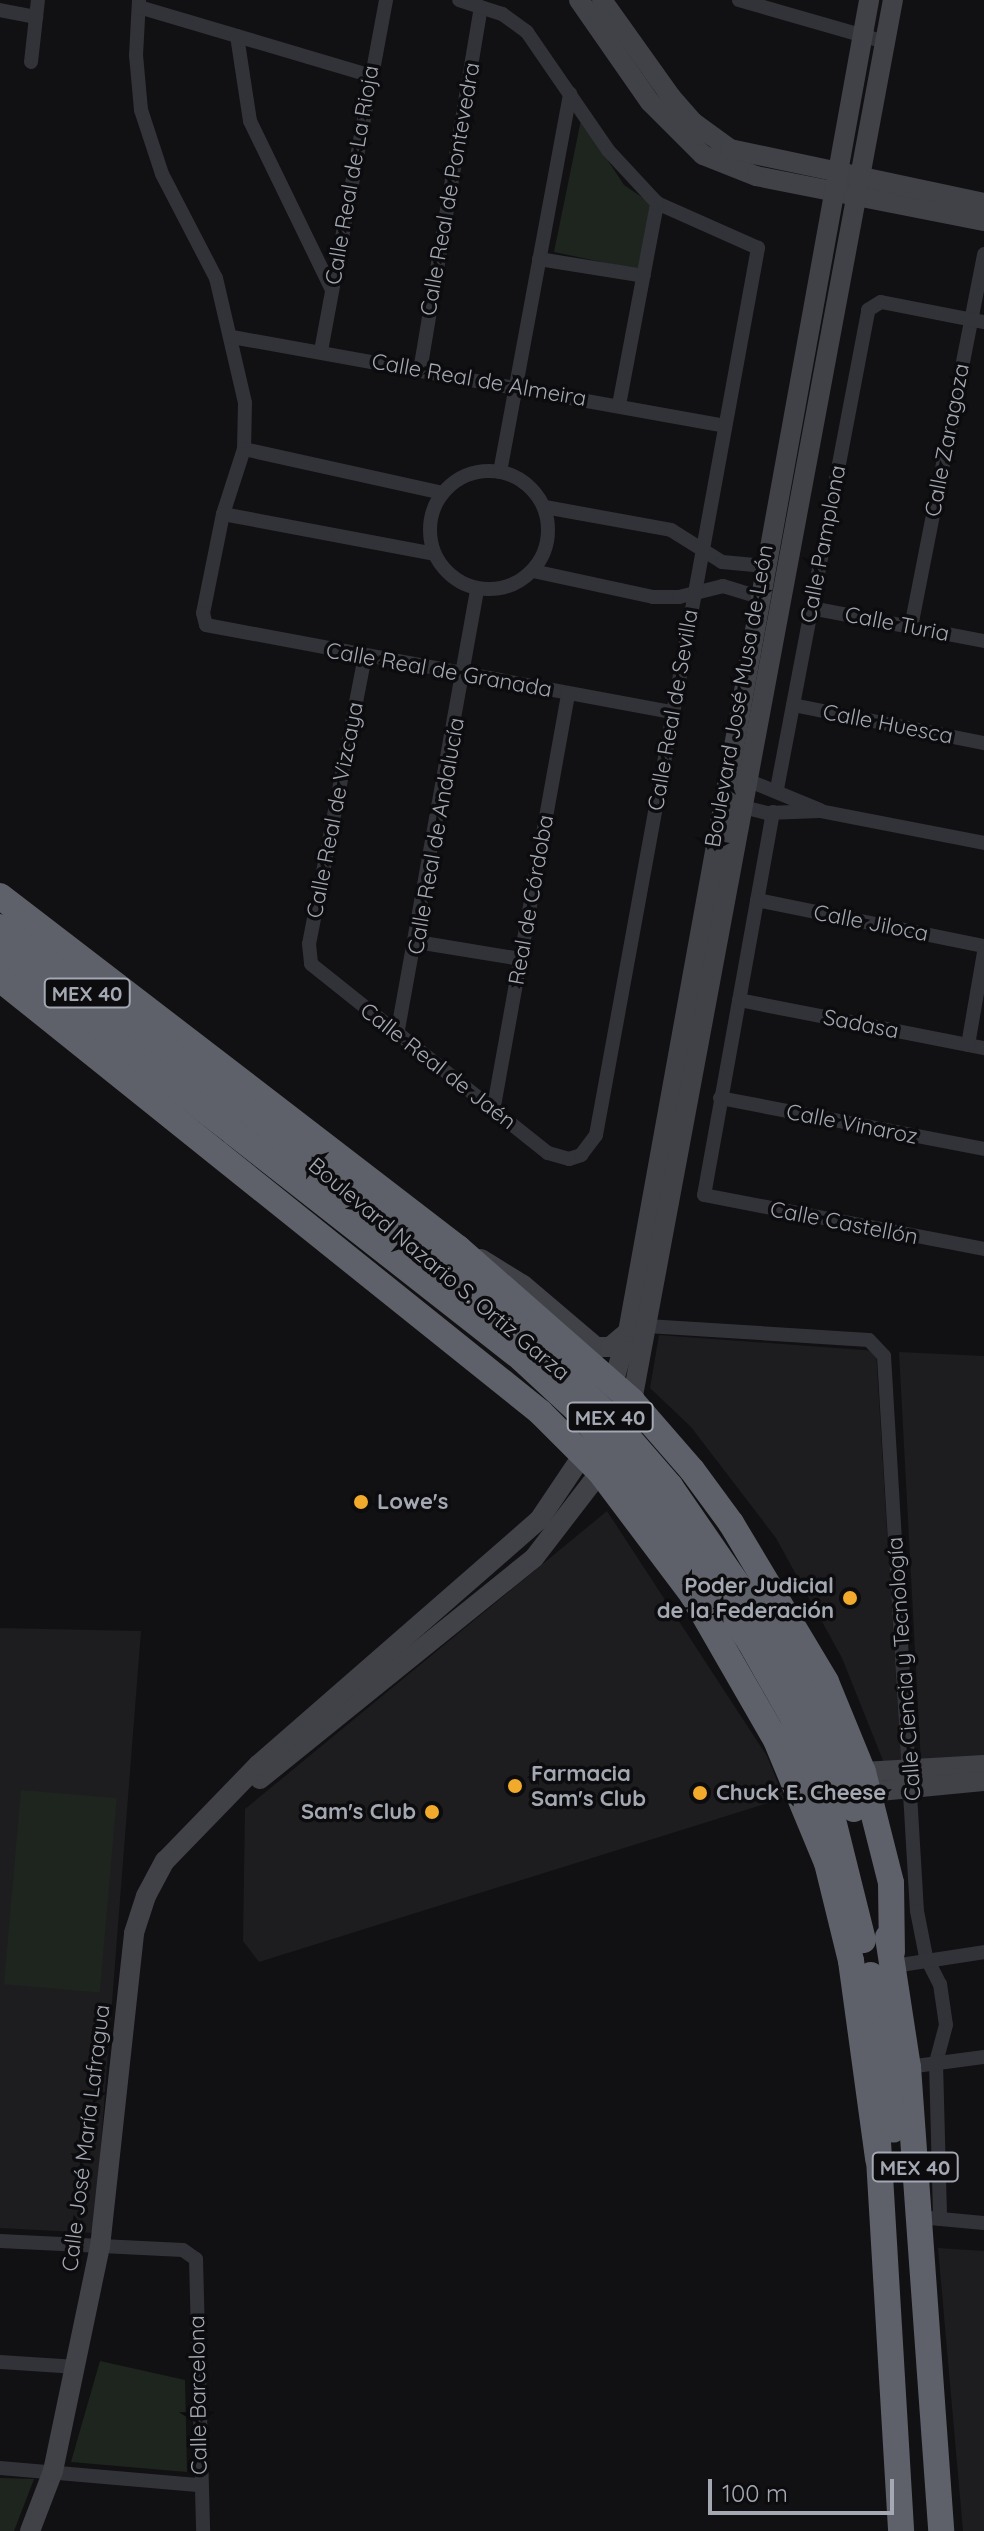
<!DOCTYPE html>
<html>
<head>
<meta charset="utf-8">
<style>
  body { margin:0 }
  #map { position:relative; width:984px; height:2531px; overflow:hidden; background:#111113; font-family:Quicksand,sans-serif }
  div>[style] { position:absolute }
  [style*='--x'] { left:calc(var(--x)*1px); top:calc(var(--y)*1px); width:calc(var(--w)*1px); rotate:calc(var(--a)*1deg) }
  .built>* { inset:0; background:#1d1d20 }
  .green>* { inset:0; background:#1e251e; transform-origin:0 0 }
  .street>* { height:14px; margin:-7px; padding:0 7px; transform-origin:7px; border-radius:7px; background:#323338 }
  .street>.ring { margin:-7px; padding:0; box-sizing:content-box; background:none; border:14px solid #323338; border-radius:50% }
  .secondary>* { height:20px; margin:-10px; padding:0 10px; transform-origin:10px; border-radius:10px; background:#404248 }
  .highway>* { height:26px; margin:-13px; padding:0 13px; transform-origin:13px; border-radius:13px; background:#5e6169 }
  .highway-bridge>* { height:26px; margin:-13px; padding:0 13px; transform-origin:13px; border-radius:13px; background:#5e6169 }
  .dots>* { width:22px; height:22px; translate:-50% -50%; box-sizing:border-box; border:4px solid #0c0c0e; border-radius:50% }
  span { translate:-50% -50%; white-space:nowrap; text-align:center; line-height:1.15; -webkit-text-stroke:7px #0c0c0e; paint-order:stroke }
  .shield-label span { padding:2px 6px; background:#0c0c0e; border:2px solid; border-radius:6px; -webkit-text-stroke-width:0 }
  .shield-label { font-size:20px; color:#a3a8b3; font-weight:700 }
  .street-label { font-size:22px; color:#a3a8b3 }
  .poi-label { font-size:22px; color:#a3a8b3; font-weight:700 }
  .left { translate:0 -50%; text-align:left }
  .right { translate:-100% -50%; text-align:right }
  .scale { position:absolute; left:708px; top:2479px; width:186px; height:36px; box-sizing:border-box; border:4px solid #a3a8b3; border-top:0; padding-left:10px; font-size:24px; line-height:28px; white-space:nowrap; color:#a3a8b3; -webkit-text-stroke:6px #0c0c0e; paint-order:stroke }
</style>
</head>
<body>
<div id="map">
  <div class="built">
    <i style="clip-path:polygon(659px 1335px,876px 1351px,901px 1760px,884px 1763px,842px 1658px,776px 1538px,691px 1427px,650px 1388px)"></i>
    <i style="clip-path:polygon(899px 1352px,984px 1356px,984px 1757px,921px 1763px)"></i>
    <i style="clip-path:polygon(607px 1511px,767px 1756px,784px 1798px,259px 1962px,243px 1941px,245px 1809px)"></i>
    <i style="clip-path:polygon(0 1628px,141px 1631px,94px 2233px,0 2228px)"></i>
    <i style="clip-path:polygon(938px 2248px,984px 2251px,984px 2531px,963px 2531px)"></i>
  </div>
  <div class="green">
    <i style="clip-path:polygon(581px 120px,624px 185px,652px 204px,640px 270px,554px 252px)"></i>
    <i style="left:21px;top:1790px;width:96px;height:195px;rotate:5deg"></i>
    <i style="clip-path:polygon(100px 2361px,185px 2380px,187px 2472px,71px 2462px)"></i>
    <i style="clip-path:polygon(0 2478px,34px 2479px,14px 2531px,0 2531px)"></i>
  </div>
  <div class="street">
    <i style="--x:139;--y:0;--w:55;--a:93.1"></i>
    <i style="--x:136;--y:55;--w:55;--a:84.8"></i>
    <i style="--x:141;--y:110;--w:67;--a:71.8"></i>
    <i style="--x:162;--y:174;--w:117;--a:62.6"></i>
    <i style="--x:216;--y:278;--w:128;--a:76.9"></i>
    <i style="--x:245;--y:403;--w:46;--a:91.2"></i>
    <i style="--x:244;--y:449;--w:68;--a:107.9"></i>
    <i style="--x:223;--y:514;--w:101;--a:101.4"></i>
    <i style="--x:203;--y:613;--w:12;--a:76"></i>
    <i style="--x:206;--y:625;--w:474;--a:10.6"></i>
    <i style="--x:739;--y:0;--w:152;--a:16"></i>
    <i style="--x:139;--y:7;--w:239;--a:16.5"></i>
    <i style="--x:0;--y:10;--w:37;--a:11"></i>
    <i style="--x:237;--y:36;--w:86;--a:81.3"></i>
    <i style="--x:250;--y:121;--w:186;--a:64.1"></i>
    <i style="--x:31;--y:62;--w:62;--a:-83.6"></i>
    <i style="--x:539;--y:259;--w:106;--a:9.2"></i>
    <i style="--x:232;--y:337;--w:501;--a:10.23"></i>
    <i style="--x:321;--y:351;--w:357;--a:-79.5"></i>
    <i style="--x:420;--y:371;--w:369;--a:-80.5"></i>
    <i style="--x:619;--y:405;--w:206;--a:-79.3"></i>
    <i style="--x:244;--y:449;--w:203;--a:12.5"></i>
    <i class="ring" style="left:430px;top:471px;width:104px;height:104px"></i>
    <i style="--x:500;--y:472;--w:385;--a:-79.5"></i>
    <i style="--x:545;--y:507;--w:128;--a:10.3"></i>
    <i style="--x:671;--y:530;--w:60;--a:32.1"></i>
    <i style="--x:722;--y:562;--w:43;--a:5.3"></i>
    <i style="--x:223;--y:514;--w:215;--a:10.7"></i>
    <i style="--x:533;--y:571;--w:123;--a:12.2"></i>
    <i style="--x:653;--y:597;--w:26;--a:0"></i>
    <i style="--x:679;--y:597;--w:45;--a:-14"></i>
    <i style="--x:723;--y:586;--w:38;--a:17"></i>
    <i style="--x:811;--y:608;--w:176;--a:10.8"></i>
    <i style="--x:911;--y:627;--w:380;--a:-78.9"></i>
    <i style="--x:365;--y:656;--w:293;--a:101"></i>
    <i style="--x:309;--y:944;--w:20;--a:84"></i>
    <i style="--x:311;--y:964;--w:303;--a:38.6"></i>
    <i style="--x:548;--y:1153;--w:22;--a:16"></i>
    <i style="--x:569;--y:1159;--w:13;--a:-18"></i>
    <i style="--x:581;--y:1155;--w:25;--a:-53"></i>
    <i style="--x:596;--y:1135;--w:902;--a:-79.65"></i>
    <i style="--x:758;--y:248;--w:111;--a:-156"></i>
    <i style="--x:657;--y:203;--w:72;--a:-132.8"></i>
    <i style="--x:608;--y:150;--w:143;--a:-124.5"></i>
    <i style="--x:527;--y:32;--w:31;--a:-144"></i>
    <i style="--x:502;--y:14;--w:45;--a:-162"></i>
    <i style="--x:793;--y:705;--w:195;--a:11.3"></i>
    <i style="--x:747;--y:780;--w:79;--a:22.3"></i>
    <i style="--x:777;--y:789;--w:488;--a:-79.2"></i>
    <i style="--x:868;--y:310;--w:15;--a:-32"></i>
    <i style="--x:881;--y:302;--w:105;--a:11"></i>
    <i style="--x:743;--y:807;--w:25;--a:14"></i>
    <i style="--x:767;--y:813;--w:53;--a:-2.2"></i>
    <i style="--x:820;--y:811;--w:167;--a:11"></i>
    <i style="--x:773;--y:812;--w:389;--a:100.2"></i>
    <i style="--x:704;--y:1195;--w:285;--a:10.9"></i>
    <i style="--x:757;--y:900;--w:232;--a:11.5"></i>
    <i style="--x:417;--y:942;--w:105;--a:9.3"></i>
    <i style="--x:739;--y:1000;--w:250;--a:11.1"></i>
    <i style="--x:397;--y:1035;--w:453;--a:-79.8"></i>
    <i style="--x:968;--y:1045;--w:94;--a:-80.2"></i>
    <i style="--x:720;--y:1098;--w:269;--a:10.9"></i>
    <i style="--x:494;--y:1106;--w:419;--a:-79.8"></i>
    <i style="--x:647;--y:1326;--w:222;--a:3.6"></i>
    <i style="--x:869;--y:1340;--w:22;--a:47"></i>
    <i style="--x:884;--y:1356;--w:556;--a:86.6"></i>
    <i style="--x:917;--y:1911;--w:47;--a:78.9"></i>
    <i style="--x:926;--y:1957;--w:30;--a:63"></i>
    <i style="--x:940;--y:1984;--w:41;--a:81.7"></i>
    <i style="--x:946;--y:2025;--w:38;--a:105"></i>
    <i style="--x:936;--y:2062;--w:157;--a:88.5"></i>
    <i style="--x:894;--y:1966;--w:91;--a:-8.8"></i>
    <i style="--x:908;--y:2067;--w:77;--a:-7.5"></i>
    <i style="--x:930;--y:2218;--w:54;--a:5.3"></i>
    <i style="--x:0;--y:2241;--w:183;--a:2.8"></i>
    <i style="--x:183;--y:2250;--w:16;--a:35"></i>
    <i style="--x:196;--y:2259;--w:272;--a:88.5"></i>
    <i style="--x:0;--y:2362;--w:77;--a:3.7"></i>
    <i style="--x:0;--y:2468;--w:201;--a:4.9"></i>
  </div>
  <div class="secondary">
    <i style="--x:579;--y:0;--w:124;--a:55.2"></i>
    <i style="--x:650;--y:102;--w:75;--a:45"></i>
    <i style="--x:703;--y:155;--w:57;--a:21.6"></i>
    <i style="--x:756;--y:176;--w:232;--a:11.2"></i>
    <i style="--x:602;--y:0;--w:120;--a:54.5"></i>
    <i style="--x:672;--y:98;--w:32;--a:49"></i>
    <i style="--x:693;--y:122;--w:46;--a:36.1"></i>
    <i style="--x:730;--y:149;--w:260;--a:12"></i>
    <i style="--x:481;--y:1259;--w:49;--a:31.8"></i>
    <i style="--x:523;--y:1285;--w:96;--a:40.3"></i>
    <i style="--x:596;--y:1347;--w:14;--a:0"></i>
    <i style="--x:610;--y:1347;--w:23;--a:-40"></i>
    <i style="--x:610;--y:1394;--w:65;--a:-73.8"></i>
    <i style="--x:628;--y:1332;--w:1354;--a:-79.74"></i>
    <i style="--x:863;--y:1772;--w:121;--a:-3.3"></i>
    <i style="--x:260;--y:1779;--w:352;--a:-38.9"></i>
    <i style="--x:534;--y:1558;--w:108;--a:-52.5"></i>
    <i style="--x:600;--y:1472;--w:78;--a:-65.7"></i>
    <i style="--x:632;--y:1401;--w:1425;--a:-79.45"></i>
    <i style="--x:869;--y:1792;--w:116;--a:-5.5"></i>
    <i style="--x:30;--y:2531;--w:64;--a:-69"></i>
    <i style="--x:53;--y:2471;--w:229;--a:-78.2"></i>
    <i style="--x:100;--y:2247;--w:316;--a:-83.8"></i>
    <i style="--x:134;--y:1933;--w:39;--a:-72"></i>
    <i style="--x:146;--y:1896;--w:40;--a:-62"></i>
    <i style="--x:165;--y:1861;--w:134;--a:-45.9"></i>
    <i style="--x:258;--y:1765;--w:373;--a:-41.1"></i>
    <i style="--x:539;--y:1520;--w:89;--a:-56"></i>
  </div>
  <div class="highway">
    <i style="--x:0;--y:896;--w:578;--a:37.54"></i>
    <i style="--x:458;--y:1248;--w:232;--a:41.3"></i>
    <i style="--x:632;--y:1401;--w:91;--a:49"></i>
    <i style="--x:692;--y:1470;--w:66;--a:53.7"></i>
    <i style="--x:731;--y:1523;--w:185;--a:59.1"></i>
    <i style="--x:826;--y:1682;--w:97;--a:67.7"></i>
    <i style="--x:863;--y:1772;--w:114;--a:75.8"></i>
    <i style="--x:891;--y:1883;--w:69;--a:89.2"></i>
    <i style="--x:0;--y:927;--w:319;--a:36.7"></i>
    <i style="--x:0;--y:952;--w:296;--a:37.7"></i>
    <i style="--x:0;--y:979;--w:692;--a:38.72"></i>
    <i style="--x:540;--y:1412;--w:85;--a:45"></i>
    <i style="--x:600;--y:1472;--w:153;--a:53"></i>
    <i style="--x:692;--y:1594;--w:168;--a:60.1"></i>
    <i style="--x:776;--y:1740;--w:133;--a:67.5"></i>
    <i style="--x:827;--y:1863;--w:101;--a:76.2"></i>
    <i style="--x:851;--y:1961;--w:200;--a:82.2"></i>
    <i style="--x:832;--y:1816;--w:128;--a:76"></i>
    <i style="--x:888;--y:1937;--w:132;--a:81.3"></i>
    <i style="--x:908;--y:2067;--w:465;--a:85.9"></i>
    <i style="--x:871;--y:1975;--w:56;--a:76.5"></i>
    <i style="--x:884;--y:2029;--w:101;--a:84.9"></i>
    <i style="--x:878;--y:2142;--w:390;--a:86.6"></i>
  </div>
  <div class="highway-bridge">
    <i style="--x:256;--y:1118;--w:334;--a:38.8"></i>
    <i style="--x:516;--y:1327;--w:133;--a:43.8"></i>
    <i style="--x:612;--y:1419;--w:89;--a:49.1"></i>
    <i style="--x:670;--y:1486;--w:175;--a:55.5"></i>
    <i style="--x:769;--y:1630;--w:111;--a:61.3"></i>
    <i style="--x:822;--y:1727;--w:88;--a:68.7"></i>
    <i style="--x:234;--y:1133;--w:367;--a:38.1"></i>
    <i style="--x:523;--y:1360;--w:78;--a:42.9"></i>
    <i style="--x:580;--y:1413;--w:137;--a:50.6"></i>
    <i style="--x:667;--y:1519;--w:148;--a:56"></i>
    <i style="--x:750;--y:1642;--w:87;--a:60.5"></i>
    <i style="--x:793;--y:1718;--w:105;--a:68.3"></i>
  </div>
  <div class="dots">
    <i style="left:361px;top:1502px;background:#f1aa2b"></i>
    <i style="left:850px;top:1598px;background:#f1aa2b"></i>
    <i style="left:515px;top:1786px;background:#f1aa2b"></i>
    <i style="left:700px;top:1793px;background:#f1aa2b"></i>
    <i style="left:432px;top:1812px;background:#f1aa2b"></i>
  </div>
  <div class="shield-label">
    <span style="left:87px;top:993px">MEX 40</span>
    <span style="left:610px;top:1417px">MEX 40</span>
    <span style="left:915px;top:2167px">MEX 40</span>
  </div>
  <div class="street-label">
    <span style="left:352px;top:175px;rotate:-80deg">Calle Real de La Rioja</span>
    <span style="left:450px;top:189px;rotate:-80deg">Calle Real de Pontevedra</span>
    <span style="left:479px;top:380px;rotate:10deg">Calle Real de Almeira</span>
    <span style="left:947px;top:440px;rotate:-79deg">Calle Zaragoza</span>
    <span style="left:823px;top:544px;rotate:-79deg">Calle Pamplona</span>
    <span style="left:897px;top:624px;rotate:11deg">Calle Turia</span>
    <span style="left:439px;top:670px;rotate:10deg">Calle Real de Granada</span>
    <span style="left:739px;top:696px;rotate:-80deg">Boulevard José Musa de León</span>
    <span style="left:673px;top:710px;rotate:-80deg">Calle Real de Sevilla</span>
    <span style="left:888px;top:724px;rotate:11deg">Calle Huesca</span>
    <span style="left:335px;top:810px;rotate:-79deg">Calle Real de Vizcaya</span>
    <span style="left:436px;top:836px;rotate:-80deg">Calle Real de Andalucía</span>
    <span style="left:531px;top:900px;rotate:-80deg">Real de Córdoba</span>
    <span style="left:871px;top:923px;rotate:11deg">Calle Jiloca</span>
    <span style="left:861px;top:1024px;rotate:11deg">Sadasa</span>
    <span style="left:438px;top:1066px;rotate:38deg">Calle Real de Jaén</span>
    <span style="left:852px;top:1124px;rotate:11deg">Calle Vinaroz</span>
    <span style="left:844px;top:1223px;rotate:11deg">Calle Castellón</span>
    <span style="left:439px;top:1269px;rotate:40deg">Boulevard Nazario S. Ortiz Garza</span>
    <span style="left:904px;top:1669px;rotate:-94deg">Calle Ciencia y Tecnología</span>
    <span style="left:86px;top:2138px;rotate:-83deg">Calle José María Lafragua</span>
    <span style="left:198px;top:2395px;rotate:-91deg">Calle Barcelona</span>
  </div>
  <div class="poi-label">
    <span class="left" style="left:377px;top:1502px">Lowe's</span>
    <span class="right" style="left:834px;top:1598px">Poder Judicial<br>de la Federación</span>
    <span class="left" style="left:531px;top:1786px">Farmacia<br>Sam's Club</span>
    <span class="left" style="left:716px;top:1793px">Chuck E. Cheese</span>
    <span class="right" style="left:416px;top:1812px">Sam's Club</span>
  </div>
  <div class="scale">100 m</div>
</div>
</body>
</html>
